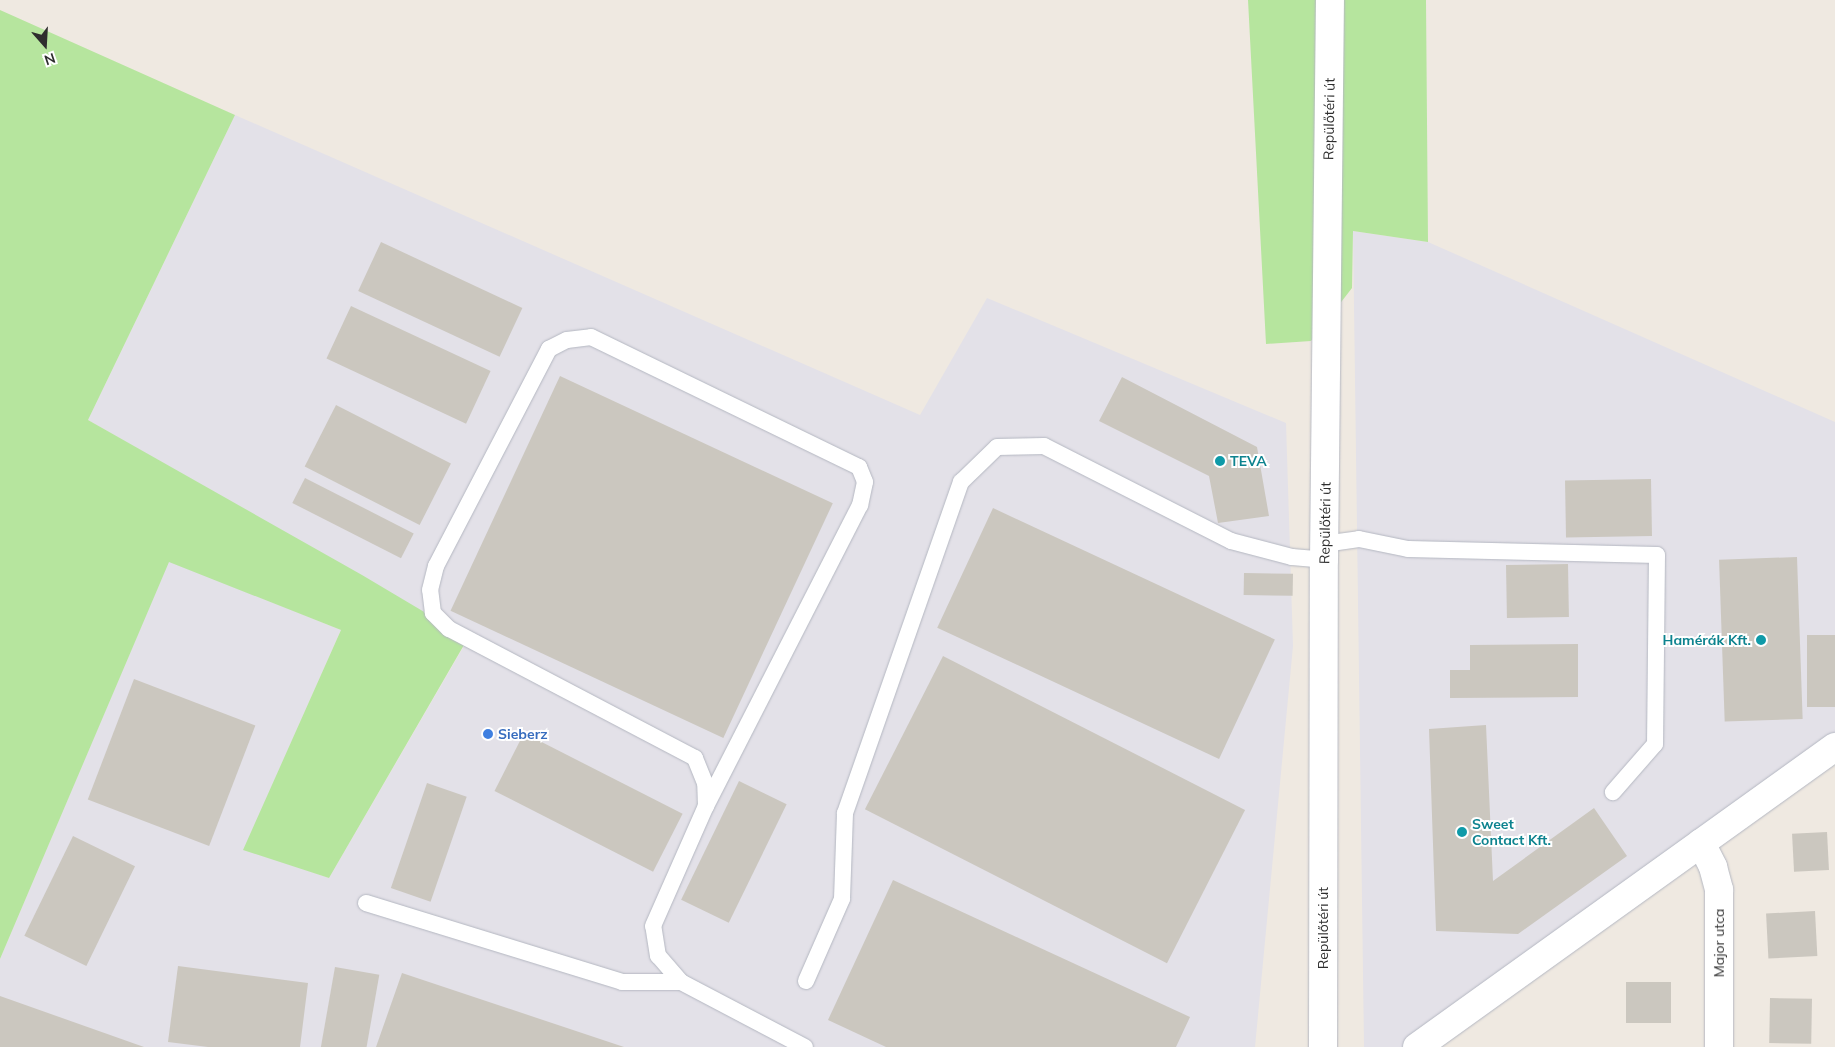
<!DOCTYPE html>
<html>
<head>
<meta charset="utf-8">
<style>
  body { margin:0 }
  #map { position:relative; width:1835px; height:1047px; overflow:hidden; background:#efe9e1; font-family:Mulish,sans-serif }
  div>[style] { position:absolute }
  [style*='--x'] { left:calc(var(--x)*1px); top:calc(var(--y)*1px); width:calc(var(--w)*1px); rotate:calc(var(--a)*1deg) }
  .industrial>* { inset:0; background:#e3e1e8 }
  .green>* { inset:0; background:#b6e59e }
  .building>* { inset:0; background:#cbc7bf; transform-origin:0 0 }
  .roads { filter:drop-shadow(0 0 1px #b4b7c1) drop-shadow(0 0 1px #b4b7c1) }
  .service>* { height:16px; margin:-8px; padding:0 8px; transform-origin:8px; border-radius:8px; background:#fff }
  .minor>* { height:28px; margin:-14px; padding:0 14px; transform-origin:14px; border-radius:14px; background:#fff }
  .dots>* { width:14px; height:14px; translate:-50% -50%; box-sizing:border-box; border:2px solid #fff; border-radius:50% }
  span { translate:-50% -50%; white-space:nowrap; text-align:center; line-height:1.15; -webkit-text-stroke:4px #fff; paint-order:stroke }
  .street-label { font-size:14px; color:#2e2e2e }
  .culture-label { font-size:14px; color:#0d838f; font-weight:700 }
  .left { translate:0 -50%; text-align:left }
  .right { translate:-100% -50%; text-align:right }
  .shop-label { font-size:14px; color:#366cbe; font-weight:700 }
  .north { position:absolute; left:20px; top:20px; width:50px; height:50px; -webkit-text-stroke:4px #fff; paint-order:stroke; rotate:161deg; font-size:14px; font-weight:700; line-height:20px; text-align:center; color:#2e2e2e }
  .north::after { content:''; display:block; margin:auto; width:18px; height:22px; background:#2e2e2e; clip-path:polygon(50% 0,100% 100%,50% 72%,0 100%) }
</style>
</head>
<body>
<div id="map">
  <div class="industrial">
    <i style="clip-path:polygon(235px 115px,920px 415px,987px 298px,1286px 423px,1293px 646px,1255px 1047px,0 1047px,0 959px,169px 561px,341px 630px,244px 849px,329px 878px,468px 639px,88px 420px)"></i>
    <i style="clip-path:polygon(1353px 231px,1428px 242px,1835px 422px,1835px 761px,1402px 1047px,1364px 1047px)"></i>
  </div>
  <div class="green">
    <i style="clip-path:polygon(1248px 0,1426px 0,1428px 242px,1353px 231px,1352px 288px,1311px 341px,1266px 344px)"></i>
    <i style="clip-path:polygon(0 10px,235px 115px,88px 420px,362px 575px,468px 638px,329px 878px,243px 850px,341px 630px,169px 562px,0 959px)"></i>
  </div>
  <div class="building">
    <i style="left:381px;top:242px;width:156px;height:54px;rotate:25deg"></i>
    <i style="left:351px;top:306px;width:154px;height:58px;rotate:25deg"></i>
    <i style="left:560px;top:376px;width:301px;height:259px;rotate:25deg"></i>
    <i style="clip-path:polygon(1122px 377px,1257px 447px,1269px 516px,1218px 523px,1209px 476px,1099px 421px)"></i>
    <i style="left:336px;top:405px;width:129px;height:69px;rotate:27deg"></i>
    <i style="left:305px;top:478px;width:122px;height:28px;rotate:27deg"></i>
    <i style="left:1651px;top:479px;width:57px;height:86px;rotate:89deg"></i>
    <i style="left:993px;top:508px;width:311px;height:132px;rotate:25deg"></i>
    <i style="left:1797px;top:557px;width:162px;height:78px;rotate:88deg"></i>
    <i style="left:1568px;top:564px;width:53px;height:62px;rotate:89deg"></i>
    <i style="left:1244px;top:573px;width:49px;height:22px;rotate:1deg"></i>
    <i style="left:1835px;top:635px;width:72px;height:28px;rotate:90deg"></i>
    <i style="clip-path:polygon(1578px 644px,1578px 697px,1450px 698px,1450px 670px,1470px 670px,1470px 645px)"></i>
    <i style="left:943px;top:656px;width:339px;height:172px;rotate:27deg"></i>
    <i style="left:134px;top:679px;width:130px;height:129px;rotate:21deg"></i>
    <i style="clip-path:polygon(1486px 725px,1493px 881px,1594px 808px,1627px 856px,1518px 934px,1436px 931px,1429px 729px)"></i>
    <i style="left:524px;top:733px;width:178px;height:65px;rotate:27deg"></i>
    <i style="left:739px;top:781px;width:53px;height:132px;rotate:26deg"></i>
    <i style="left:427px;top:783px;width:42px;height:111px;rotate:19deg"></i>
    <i style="left:1827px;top:832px;width:38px;height:35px;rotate:87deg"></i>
    <i style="left:73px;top:836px;width:69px;height:111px;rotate:26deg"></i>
    <i style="clip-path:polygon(893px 880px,1190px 1017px,1176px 1047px,886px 1047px,828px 1020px)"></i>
    <i style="left:1815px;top:911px;width:45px;height:49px;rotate:87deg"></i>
    <i style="clip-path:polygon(178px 966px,308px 983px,300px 1047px,208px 1047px,168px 1042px)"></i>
    <i style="left:335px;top:967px;width:45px;height:82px;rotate:10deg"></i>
    <i style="clip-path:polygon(402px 973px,624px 1047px,376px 1047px)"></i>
    <i style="left:1626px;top:982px;width:45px;height:41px"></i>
    <i style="clip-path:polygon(0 996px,144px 1047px,0 1047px)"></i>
    <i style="left:1770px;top:998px;width:42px;height:45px;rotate:1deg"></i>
  </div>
  <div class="roads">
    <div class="service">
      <i style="--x:1324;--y:544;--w:35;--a:-8"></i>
      <i style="--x:1359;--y:539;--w:50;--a:11.5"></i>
      <i style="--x:1408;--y:549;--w:249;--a:1.4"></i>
      <i style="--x:1657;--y:555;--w:189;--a:90.6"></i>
      <i style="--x:1655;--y:744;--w:64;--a:131.2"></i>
      <i style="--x:366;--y:903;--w:268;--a:17.1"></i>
      <i style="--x:622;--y:982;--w:59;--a:0"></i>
      <i style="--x:681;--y:982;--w:140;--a:27.7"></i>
      <i style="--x:806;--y:981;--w:90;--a:-66.3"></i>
      <i style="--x:842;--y:899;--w:86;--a:-88"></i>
      <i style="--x:845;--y:813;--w:351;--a:-70.7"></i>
      <i style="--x:961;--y:482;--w:50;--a:-44.2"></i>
      <i style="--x:997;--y:447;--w:47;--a:-1.2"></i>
      <i style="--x:1044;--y:446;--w:210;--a:26.9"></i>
      <i style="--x:1231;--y:541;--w:63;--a:14.7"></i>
      <i style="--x:1292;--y:557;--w:32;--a:5"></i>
      <i style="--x:681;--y:982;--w:35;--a:-131"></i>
      <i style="--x:658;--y:956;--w:30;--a:-99"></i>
      <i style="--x:653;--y:926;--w:131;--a:-66.2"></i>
      <i style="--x:706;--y:806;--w:23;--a:-92"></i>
      <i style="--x:705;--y:783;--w:27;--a:-112"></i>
      <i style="--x:695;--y:758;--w:278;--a:-152.3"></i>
      <i style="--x:449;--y:629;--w:23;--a:-135"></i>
      <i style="--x:433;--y:613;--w:23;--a:-97"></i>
      <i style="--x:430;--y:590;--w:25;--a:-76"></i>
      <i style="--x:436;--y:566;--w:245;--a:-62.5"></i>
      <i style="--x:549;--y:349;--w:20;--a:-27"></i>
      <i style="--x:567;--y:340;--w:24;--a:-7"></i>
      <i style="--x:591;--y:337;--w:298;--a:25.9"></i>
      <i style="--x:859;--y:467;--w:16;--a:68"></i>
      <i style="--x:865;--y:482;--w:24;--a:102"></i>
      <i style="--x:860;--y:505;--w:338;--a:117.1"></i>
    </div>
    <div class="minor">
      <i style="--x:1701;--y:843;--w:27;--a:63"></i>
      <i style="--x:1713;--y:867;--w:24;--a:75"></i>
      <i style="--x:1719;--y:890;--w:157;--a:90"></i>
      <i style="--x:1323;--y:1047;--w:487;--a:-89.9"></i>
      <i style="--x:1324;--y:560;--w:560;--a:-89.39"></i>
      <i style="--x:1417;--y:1047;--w:515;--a:-35.67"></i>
    </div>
  </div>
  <div class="dots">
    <i style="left:1220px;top:461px;background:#0f9aa8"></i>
    <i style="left:1761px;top:640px;background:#0f9aa8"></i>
    <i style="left:488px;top:734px;background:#3f7fe0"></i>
    <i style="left:1462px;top:832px;background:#0f9aa8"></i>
  </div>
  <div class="street-label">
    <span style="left:1329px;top:119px;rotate:-89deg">Repülőtéri út</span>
    <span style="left:1325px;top:523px;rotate:-89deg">Repülőtéri út</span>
    <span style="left:1323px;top:928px;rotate:-90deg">Repülőtéri út</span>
    <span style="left:1719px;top:943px;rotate:-90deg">Major utca</span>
  </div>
  <div class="culture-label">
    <span class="left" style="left:1230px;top:461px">TEVA</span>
    <span class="right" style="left:1751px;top:640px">Hamérák Kft.</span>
    <span class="left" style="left:1472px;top:832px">Sweet<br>Contact Kft.</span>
  </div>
  <div class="shop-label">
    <span class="left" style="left:498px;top:734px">Sieberz</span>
  </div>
  <div class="north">N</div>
</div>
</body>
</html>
